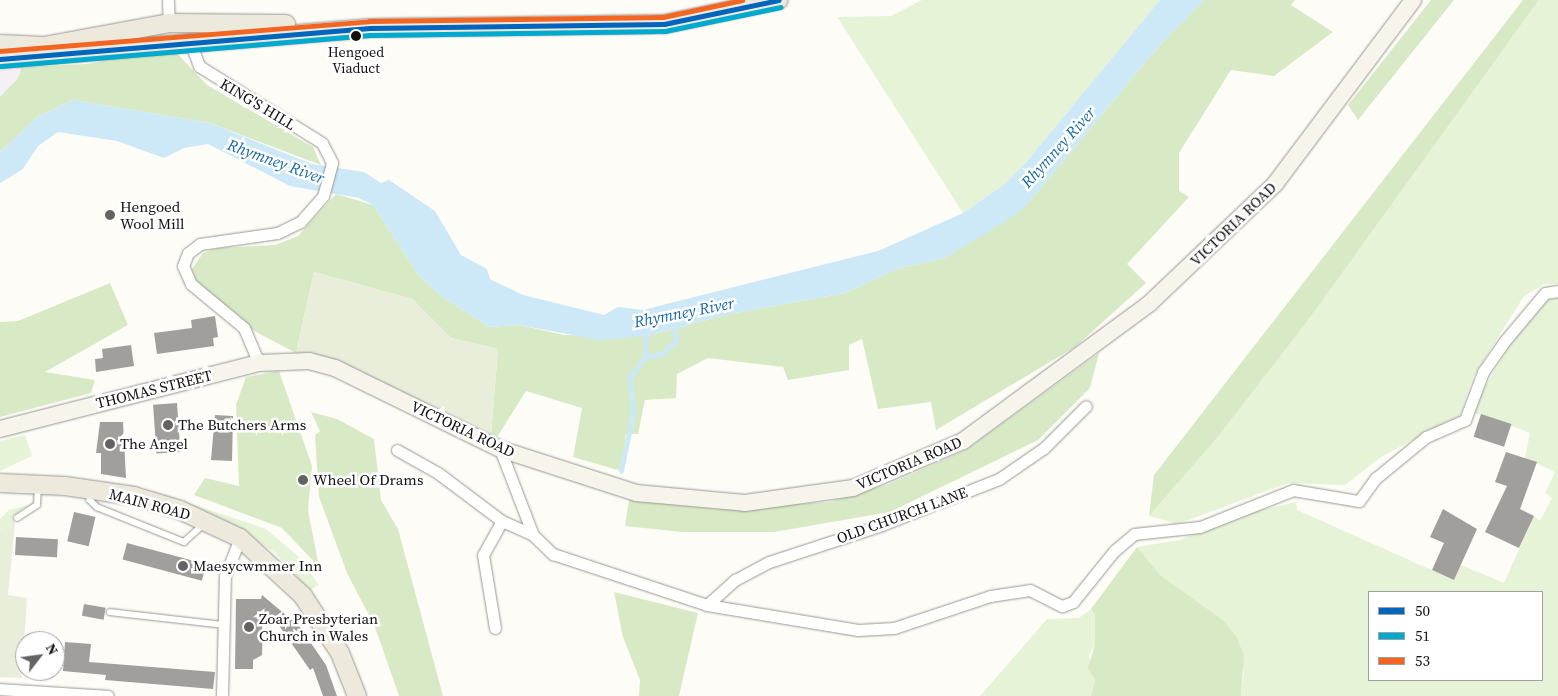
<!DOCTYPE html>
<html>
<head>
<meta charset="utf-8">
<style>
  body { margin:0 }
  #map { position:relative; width:1558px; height:696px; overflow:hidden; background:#fdfcf7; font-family:"Source Serif 4",serif }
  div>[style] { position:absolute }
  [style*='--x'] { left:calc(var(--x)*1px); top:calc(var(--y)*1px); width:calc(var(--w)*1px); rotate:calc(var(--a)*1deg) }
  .industrial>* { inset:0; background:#f5f0f3 }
  .green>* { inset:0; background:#e7f3d7 }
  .forest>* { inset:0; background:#d8eac5 }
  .cemetery>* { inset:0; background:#e9eedb }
  .water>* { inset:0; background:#cde8f7 }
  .stream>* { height:4.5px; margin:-2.25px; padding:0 2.25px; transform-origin:2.25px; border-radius:2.25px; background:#cde8f7 }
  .building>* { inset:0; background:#a19f9c; transform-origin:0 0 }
  .roads { filter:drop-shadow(0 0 1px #979795) drop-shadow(0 0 1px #979795) }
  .service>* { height:5.5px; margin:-2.75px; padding:0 2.75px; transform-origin:2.75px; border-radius:2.75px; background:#fffffe }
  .minor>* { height:11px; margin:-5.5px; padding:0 5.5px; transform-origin:5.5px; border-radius:5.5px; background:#fffffe }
  .secondary>* { height:16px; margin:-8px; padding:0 8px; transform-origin:8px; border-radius:8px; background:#f6f4eb }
  .primary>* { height:18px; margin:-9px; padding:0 9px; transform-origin:9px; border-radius:9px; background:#ede9dc }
  .bus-1>* { height:5px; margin:-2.5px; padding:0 2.5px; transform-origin:2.5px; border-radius:2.5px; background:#0065bd }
  .bus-2>* { height:5px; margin:-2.5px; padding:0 2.5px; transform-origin:2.5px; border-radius:2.5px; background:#00a9ce }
  .bus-3>* { height:5px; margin:-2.5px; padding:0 2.5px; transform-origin:2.5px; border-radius:2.5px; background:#f26522 }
  .dots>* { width:14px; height:14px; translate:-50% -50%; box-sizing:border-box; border:2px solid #fff; border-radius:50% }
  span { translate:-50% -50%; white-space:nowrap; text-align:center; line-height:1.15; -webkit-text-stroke:5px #fff; paint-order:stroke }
  .bus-label { font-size:14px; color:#111 }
  .street-label { font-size:15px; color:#111 }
  .poi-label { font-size:15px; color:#111 }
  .left { translate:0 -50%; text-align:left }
  .water-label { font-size:16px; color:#1768a6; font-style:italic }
  .legend { position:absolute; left:1368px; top:591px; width:175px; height:90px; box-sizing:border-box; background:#fff; border:1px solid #a0a0a0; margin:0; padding:6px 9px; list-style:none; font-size:15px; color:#111 }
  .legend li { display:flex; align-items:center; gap:10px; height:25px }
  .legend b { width:25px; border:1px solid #a0a0a0 }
  .north { position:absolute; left:15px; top:631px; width:50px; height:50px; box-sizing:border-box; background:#fff; border:1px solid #a0a0a0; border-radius:50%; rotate:60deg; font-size:14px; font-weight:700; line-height:20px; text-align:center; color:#111 }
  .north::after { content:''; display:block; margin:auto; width:18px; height:22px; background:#646362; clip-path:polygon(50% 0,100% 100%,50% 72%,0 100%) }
</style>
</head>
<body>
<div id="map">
  <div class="industrial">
    <i style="clip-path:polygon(0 64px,22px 67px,18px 78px,0 97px)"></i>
  </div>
  <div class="green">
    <i style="clip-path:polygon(922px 0,1160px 0,1027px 161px,1005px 184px,963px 213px,837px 17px,891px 16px)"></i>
    <i style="clip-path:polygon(1539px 0,1558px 0,1558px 284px,1545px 284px,1524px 296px,1473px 377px,1460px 415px,1381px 457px,1345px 485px,1288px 483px,1178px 524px,1149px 516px,1217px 438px,1309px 319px)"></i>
    <i style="clip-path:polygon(evenodd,1549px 298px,1558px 298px,1558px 696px,1241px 696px,1244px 671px,1223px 620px,1160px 576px,1137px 547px,1180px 540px,1244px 514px,1296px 502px,1297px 510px,1454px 580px,1461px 565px,1504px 583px,1534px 516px,1540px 521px,1552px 498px,1545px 493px,1555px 472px,1525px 458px,1530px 433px,1481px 414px,1469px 414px,1516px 335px,1549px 298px,1369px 592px,1542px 592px,1542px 680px,1369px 680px,1369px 592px)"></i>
    <i style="clip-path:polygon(25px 435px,32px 456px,0 471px,0 441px)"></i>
    <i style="clip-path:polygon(145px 488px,266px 529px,300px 558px,319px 585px,310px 590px,274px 552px,219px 517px)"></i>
    <i style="clip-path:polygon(28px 505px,13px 516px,15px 523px,0 531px,0 519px,9px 510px)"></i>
    <i style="clip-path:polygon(1091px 609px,1095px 615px,1095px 644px,1089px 655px,1095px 680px,1091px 696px,980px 696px,1047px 619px,1079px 618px)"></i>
  </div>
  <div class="forest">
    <i style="clip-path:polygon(1204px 0,1295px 0,1291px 5px,1333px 32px,1274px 76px,1231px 70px,1179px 153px,1179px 191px,1189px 197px,1127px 264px,1146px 283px,1075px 347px,936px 430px,931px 402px,878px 409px,862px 339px,849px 345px,849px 370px,788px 380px,783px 367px,708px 358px,677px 374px,676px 398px,645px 400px,638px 434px,626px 434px,621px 471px,573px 457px,582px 408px,526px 391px,497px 437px,491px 434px,498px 349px,451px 338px,412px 299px,314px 272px,296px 353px,254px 331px,196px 281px,192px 269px,203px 253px,218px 248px,275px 245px,298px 236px,336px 194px,373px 205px,418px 274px,440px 295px,489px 327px,519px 325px,564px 335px,647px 336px,729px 314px,845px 293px,899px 268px,945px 258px,1026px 206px,1158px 47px)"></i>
    <i style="clip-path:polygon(1431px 0,1454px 0,1358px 120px,1348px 105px)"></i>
    <i style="clip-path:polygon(1523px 0,1539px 0,1309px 319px,1217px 438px,1149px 516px,1154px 475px)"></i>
    <i style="clip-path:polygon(172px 48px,207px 85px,313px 147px,321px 165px,210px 123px,73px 100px,37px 117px,0 152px,0 97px,18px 78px,22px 67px,87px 64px)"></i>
    <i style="clip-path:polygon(110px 283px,128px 325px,45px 372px,95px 380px,91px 393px,0 417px,0 322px,18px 321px)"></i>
    <i style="clip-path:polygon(1099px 353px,1090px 388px,1038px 440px,890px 512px,774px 532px,682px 532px,625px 526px,629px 500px,717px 509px,829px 502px,889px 484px,966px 450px)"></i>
    <i style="clip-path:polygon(279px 371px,312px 466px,308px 510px,319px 567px,282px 528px,194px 495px,205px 478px,239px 486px,236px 405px,246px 377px)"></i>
    <i style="clip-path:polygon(311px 412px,337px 419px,374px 439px,381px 500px,398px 529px,443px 696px,399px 696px,375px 627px,347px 573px,319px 497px,315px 435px,320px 431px)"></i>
    <i style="clip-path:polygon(1137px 547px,1161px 576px,1223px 620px,1236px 636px,1244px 655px,1241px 696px,1091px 696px,1095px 680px,1088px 668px,1095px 644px,1095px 615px,1091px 609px)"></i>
    <i style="clip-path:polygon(614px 592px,698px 613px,679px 696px,639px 696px,640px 680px,623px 637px)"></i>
  </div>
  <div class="cemetery">
    <i style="clip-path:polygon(314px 272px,412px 299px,451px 338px,498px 349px,491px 434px,333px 363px,296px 353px)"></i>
    <i style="clip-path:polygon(15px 523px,8px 595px,27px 598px,22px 678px,0 677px,0 531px)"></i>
  </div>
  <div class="water">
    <i style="clip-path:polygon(1160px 0,1204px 0,1158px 47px,1026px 206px,1009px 219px,945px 258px,899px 268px,845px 293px,729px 314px,647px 336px,599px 340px,519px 325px,489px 327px,440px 295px,418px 274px,373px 205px,359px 198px,290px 186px,208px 144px,184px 148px,164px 158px,117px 141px,58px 132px,38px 146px,23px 169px,0 183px,0 152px,37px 117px,73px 100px,210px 123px,312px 164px,364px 172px,381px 183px,389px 180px,435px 211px,461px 255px,487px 269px,490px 279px,523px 295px,604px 315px,618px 307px,643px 310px,878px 251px,963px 213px,1005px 184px,1027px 161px)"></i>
  </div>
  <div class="stream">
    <i style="--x:645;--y:357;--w:16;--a:-11"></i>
    <i style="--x:661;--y:354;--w:20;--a:-41"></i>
    <i style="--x:676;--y:341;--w:17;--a:-97"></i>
    <i style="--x:621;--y:471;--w:59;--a:-78.3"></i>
    <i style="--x:633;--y:413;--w:36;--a:-95"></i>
    <i style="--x:630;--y:377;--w:25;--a:-53"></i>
    <i style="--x:645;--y:357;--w:25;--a:-88"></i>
  </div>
  <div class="building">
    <i style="clip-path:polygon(215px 316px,218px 337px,213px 338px,214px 346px,157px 354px,154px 333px,192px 328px,191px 320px)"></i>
    <i style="clip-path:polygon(131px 345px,134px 366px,96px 372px,95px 359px,103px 358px,102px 349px)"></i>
    <i style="left:177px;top:403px;width:49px;height:24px;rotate:86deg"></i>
    <i style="left:1481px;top:414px;width:32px;height:24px;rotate:18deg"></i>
    <i style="clip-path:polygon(215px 415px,233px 416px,232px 461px,211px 460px)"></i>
    <i style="clip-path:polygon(100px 422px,123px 422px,126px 478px,101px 474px,101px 453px,96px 453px)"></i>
    <i style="clip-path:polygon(1506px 452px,1537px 462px,1520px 509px,1534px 516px,1519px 548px,1485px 532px,1507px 486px,1495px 482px)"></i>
    <i style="clip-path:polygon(1443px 509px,1477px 529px,1454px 580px,1432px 570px,1444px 543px,1430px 537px)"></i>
    <i style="left:74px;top:512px;width:22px;height:30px;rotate:13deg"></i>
    <i style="left:16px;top:537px;width:42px;height:18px;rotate:3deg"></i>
    <i style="left:127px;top:543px;width:82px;height:17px;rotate:15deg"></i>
    <i style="clip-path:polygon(262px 595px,300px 627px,326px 665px,337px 696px,323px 696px,313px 668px,310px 670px,278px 624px,263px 615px,262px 655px,253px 660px,253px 669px,235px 669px,236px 599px,261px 599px)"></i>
    <i style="left:84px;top:604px;width:22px;height:12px;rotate:10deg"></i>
    <i style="clip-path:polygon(65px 642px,91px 644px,89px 662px,215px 672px,213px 689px,105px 680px,106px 675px,63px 671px)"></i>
  </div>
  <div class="roads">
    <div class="service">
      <i style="--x:92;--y:491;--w:9;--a:103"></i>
      <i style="--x:90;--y:500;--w:10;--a:45"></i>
      <i style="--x:97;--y:507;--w:94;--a:21.9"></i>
      <i style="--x:184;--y:542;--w:27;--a:-42"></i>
      <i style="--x:17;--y:518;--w:24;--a:-33"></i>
      <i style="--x:37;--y:505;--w:19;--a:-87"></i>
      <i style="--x:110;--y:612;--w:115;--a:6.5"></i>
    </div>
    <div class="minor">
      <i style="--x:168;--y:0;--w:23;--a:88"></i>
      <i style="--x:190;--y:41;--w:27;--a:70"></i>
      <i style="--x:199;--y:66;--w:145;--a:32"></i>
      <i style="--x:322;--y:143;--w:22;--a:63"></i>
      <i style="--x:332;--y:163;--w:34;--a:105"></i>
      <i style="--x:323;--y:196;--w:35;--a:131"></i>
      <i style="--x:300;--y:222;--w:25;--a:154"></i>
      <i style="--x:277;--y:233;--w:78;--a:171.9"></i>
      <i style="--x:200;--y:244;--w:15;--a:143"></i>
      <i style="--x:188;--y:253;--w:14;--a:111"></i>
      <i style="--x:183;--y:266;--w:20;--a:66"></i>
      <i style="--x:191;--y:284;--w:69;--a:39.7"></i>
      <i style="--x:244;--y:328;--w:38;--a:67"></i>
      <i style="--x:500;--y:449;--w:92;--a:69"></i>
      <i style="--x:533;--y:535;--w:28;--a:44"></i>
      <i style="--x:553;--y:554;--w:162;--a:18.3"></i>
      <i style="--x:707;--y:605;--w:153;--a:9.4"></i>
      <i style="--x:858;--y:630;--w:36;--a:-3"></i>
      <i style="--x:894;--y:628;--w:101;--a:-18.4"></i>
      <i style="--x:990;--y:596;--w:40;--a:-8.5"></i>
      <i style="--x:1030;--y:590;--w:36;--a:27"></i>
      <i style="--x:1062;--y:606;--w:12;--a:-20"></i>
      <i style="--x:1073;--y:602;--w:65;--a:-51.2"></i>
      <i style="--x:1114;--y:551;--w:26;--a:-40"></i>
      <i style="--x:1134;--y:534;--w:66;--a:-6.1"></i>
      <i style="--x:1200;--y:527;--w:100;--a:-21.7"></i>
      <i style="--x:1293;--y:490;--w:67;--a:9.5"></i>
      <i style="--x:1359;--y:501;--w:29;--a:-54"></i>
      <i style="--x:1376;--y:478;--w:65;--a:-39.4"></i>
      <i style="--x:1426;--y:437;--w:43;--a:-23.6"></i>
      <i style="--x:1465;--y:420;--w:51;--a:-69.4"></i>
      <i style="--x:1483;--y:372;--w:35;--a:-55"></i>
      <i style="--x:1503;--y:343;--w:65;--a:-50"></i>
      <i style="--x:1545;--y:293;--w:13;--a:-9"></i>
      <i style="--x:397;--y:450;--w:47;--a:29.3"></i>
      <i style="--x:438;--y:473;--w:80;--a:36.9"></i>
      <i style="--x:707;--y:605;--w:38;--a:-42"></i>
      <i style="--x:735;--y:580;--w:38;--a:-28"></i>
      <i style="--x:769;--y:562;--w:119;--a:-18.1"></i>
      <i style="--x:882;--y:525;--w:126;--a:-21.5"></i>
      <i style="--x:999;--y:479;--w:55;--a:-34.6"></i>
      <i style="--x:1044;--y:448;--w:59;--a:-45"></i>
      <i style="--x:495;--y:628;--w:74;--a:-99.3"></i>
      <i style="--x:483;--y:555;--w:39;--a:-61"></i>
      <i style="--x:502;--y:521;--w:34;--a:24"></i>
      <i style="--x:0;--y:689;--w:108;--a:3.7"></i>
      <i style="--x:222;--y:696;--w:120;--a:-88.6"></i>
      <i style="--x:225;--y:576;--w:41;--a:-68.5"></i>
    </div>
    <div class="secondary">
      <i style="--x:0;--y:429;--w:267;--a:-14.3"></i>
      <i style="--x:259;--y:363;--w:50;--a:-2.3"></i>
      <i style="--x:309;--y:361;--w:27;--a:15"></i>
      <i style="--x:335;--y:368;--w:184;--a:26.1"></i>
      <i style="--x:500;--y:449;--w:143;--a:17.9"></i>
      <i style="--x:636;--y:493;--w:109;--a:5.2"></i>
      <i style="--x:745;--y:503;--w:109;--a:-7.9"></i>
      <i style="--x:853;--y:488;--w:120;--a:-23.1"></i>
      <i style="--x:963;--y:441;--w:232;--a:-36.4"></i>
      <i style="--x:1150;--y:303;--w:173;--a:-43.6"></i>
      <i style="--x:1275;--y:184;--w:230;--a:-53.1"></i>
    </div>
    <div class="primary">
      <i style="--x:0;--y:44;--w:44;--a:2.6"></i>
      <i style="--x:44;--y:46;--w:127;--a:-10.4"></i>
      <i style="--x:169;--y:23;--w:117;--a:0.5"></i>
      <i style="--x:0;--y:59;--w:371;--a:-4.8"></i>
      <i style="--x:370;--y:28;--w:294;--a:-0.8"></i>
      <i style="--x:664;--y:24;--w:117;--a:-11.8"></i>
      <i style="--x:0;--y:483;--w:65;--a:2.6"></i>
      <i style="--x:65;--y:486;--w:70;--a:8.2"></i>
      <i style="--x:134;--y:496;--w:48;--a:16.9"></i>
      <i style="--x:180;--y:510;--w:66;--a:25"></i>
      <i style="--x:240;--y:538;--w:86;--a:42.6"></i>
      <i style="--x:303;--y:596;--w:68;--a:57"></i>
      <i style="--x:340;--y:653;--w:46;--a:68.4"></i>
    </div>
  </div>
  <div class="bus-1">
    <i style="--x:0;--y:59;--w:371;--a:-4.8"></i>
    <i style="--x:370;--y:28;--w:294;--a:-0.8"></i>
    <i style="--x:664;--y:24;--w:117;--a:-11.8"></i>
  </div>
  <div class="bus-2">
    <i style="--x:1;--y:66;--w:370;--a:-4.8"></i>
    <i style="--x:370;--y:35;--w:295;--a:-0.8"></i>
    <i style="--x:665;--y:31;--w:118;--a:-11.7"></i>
  </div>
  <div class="bus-3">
    <i style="--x:0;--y:51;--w:370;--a:-4.6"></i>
    <i style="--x:369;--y:21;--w:294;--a:-0.8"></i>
    <i style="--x:663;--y:17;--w:81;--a:-12.1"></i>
  </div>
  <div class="dots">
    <i style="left:356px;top:36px;background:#111"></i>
    <i style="left:110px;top:215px;background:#646362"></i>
    <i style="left:168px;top:425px;background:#646362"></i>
    <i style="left:110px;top:444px;background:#646362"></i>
    <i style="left:303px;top:480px;background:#646362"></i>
    <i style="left:183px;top:566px;background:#646362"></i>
    <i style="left:249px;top:627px;background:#646362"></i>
  </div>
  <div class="bus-label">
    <span style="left:356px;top:60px">Hengoed<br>Viaduct</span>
  </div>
  <div class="street-label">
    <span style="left:258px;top:104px;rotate:31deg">KING'S HILL</span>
    <span style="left:1233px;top:224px;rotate:-44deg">VICTORIA ROAD</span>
    <span style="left:154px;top:389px;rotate:-14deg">THOMAS STREET</span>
    <span style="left:463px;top:429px;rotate:25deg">VICTORIA ROAD</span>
    <span style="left:909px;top:463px;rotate:-23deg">VICTORIA ROAD</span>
    <span style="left:150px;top:504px;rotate:15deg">MAIN ROAD</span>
    <span style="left:902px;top:515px;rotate:-20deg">OLD CHURCH LANE</span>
  </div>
  <div class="poi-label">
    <span class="left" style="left:120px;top:215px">Hengoed<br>Wool Mill</span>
    <span class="left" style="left:178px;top:425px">The Butchers Arms</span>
    <span class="left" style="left:120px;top:444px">The Angel</span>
    <span class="left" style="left:313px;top:480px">Wheel Of Drams</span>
    <span class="left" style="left:193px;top:566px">Maesycwmmer Inn</span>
    <span class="left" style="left:259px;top:627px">Zoar Presbyterian<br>Church in Wales</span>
  </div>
  <div class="water-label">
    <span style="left:1058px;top:147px;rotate:-48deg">Rhymney River</span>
    <span style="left:276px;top:161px;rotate:20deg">Rhymney River</span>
    <span style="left:684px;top:312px;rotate:-11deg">Rhymney River</span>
  </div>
  <ul class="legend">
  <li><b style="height:6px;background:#0065bd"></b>50</li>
  <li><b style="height:6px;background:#00a9ce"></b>51</li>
  <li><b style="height:6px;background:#f26522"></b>53</li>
  </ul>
  <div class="north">N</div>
</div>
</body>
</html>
